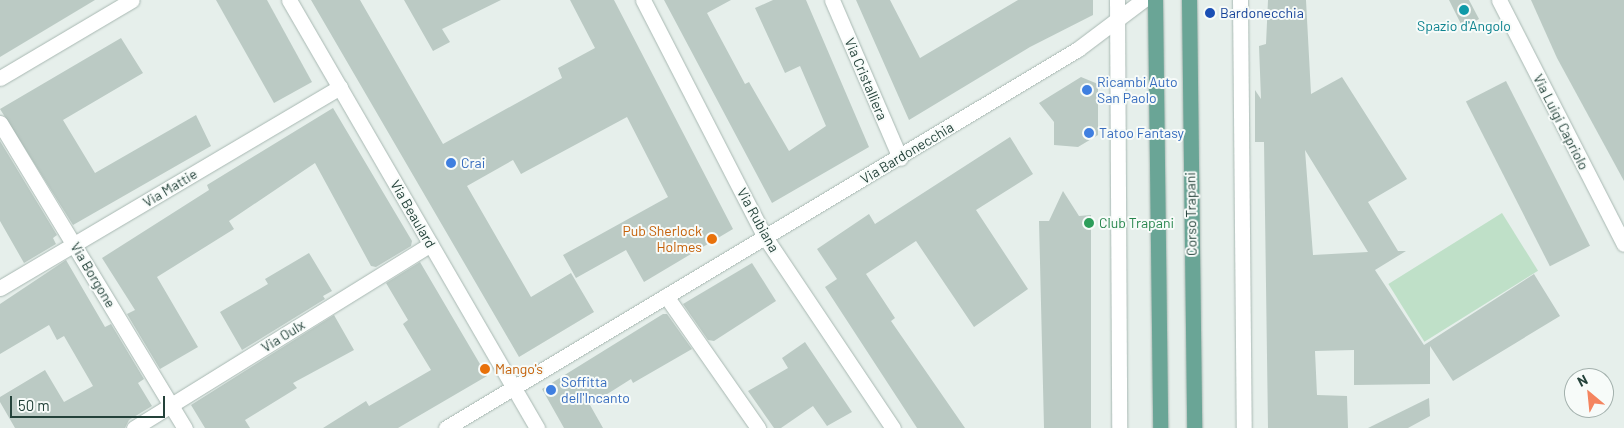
<!DOCTYPE html>
<html>
<head>
<meta charset="utf-8">
<style>
  body { margin:0 }
  #map { position:relative; width:1624px; height:428px; overflow:hidden; background:#e6efeb; font-family:Barlow,sans-serif }
  div>[style] { position:absolute }
  [style*='--x'] { left:calc(var(--x)*1px); top:calc(var(--y)*1px); width:calc(var(--w)*1px); rotate:calc(var(--a)*1deg) }
  .green>* { inset:0; background:#bfe0c8; transform-origin:0 0 }
  .building>* { inset:0; background:#bbcac4; transform-origin:0 0 }
  .roads { filter:drop-shadow(0 0 1px #a8b8b2) drop-shadow(0 0 1px #a8b8b2) }
  .minor>* { height:15px; margin:-7.5px; padding:0 7.5px; transform-origin:7.5px; border-radius:7.5px; background:#fff }
  .major>* { height:15px; margin:-7.5px; padding:0 7.5px; transform-origin:7.5px; border-radius:7.5px; background:#6aa596 }
  .dots>* { width:14px; height:14px; translate:-50% -50%; box-sizing:border-box; border:2px solid #f7fbf9; border-radius:50% }
  span { translate:-50% -50%; white-space:nowrap; text-align:center; line-height:1.15; -webkit-text-stroke:4px #f7fbf9; paint-order:stroke }
  .transit-label { font-size:14px; color:#164399 }
  .left { translate:0 -50%; text-align:left }
  .culture-label { font-size:14px; color:#0d838f }
  .street-label { font-size:14px; color:#24423a }
  .shop-label { font-size:14px; color:#366cbe }
  .leisure-label { font-size:14px; color:#27864d }
  .food-label { font-size:14px; color:#c56008 }
  .right { translate:-100% -50%; text-align:right }
  .north { position:absolute; left:1564px; top:368px; width:50px; height:50px; box-sizing:border-box; background:#f7fbf9; border:1px solid #a3b1ad; border-radius:50%; rotate:332deg; font-size:14px; font-weight:700; line-height:20px; text-align:center; color:#24423a }
  .north::after { content:''; display:block; margin:auto; width:18px; height:22px; background:#f4845f; clip-path:polygon(50% 0,100% 100%,50% 72%,0 100%) }
  .scale { position:absolute; left:10px; top:396px; width:155px; height:22px; box-sizing:border-box; border:2px solid #24423a; border-top:0; padding-left:6px; font-size:15px; line-height:18px; white-space:nowrap; color:#24423a; -webkit-text-stroke:4px #f7fbf9; paint-order:stroke }
</style>
</head>
<body>
<div id="map">
  <div class="green">
    <i style="left:1502px;top:213px;width:68px;height:134px;rotate:58deg"></i>
  </div>
  <div class="building">
    <i style="clip-path:polygon(0 0,95px 0,0 57px)"></i>
    <i style="clip-path:polygon(216px 0,267px 0,312px 82px,274px 103px)"></i>
    <i style="clip-path:polygon(311px 0,360px 0,443px 144px,562px 78px,558px 68px,595px 48px,570px 0,614px 0,733px 229px,644px 282px,626px 250px,576px 278px,563px 255px,668px 197px,627px 117px,521px 174px,513px 160px,467px 186px,531px 297px,571px 273px,594px 312px,519px 357px)"></i>
    <i style="clip-path:polygon(404px 0,501px 0,442px 29px,450px 42px,433px 51px)"></i>
    <i style="clip-path:polygon(664px 0,731px 0,707px 13px,745px 84px,749px 82px,789px 151px,826px 126px,800px 66px,785px 73px,755px 8px,773px 0,806px 0,869px 147px,772px 203px)"></i>
    <i style="clip-path:polygon(856px 0,890px 0,920px 58px,1018px 0,1093px 0,1093px 15px,1030px 47px,909px 120px)"></i>
    <i style="clip-path:polygon(evenodd,1268px 0,1306px 0,1311px 94px,1342px 77px,1407px 179px,1368px 202px,1398px 251px,1406px 251px,1375px 270px,1424px 345px,1534px 274px,1560px 316px,1453px 381px,1430px 346px,1430px 384px,1354px 385px,1354px 350px,1315px 351px,1317px 395px,1347px 396px,1348px 428px,1268px 428px,1264px 142px,1255px 142px,1255px 90px,1261px 99px,1259px 46px,1266px 44px,1268px 0,1305px 150px,1368px 252px,1313px 255px,1305px 150px)"></i>
    <i style="clip-path:polygon(1449px 0,1469px 0,1479px 19px,1463px 28px)"></i>
    <i style="clip-path:polygon(1531px 0,1624px 0,1624px 181px,1557px 58px)"></i>
    <i style="clip-path:polygon(121px 38px,143px 73px,63px 120px,95px 173px,196px 115px,211px 146px,73px 225px,0 109px)"></i>
    <i style="clip-path:polygon(1081px 77px,1098px 84px,1098px 135px,1078px 147px,1054px 145px,1054px 122px,1039px 103px)"></i>
    <i style="left:1506px;top:81px;width:185px;height:45px;rotate:63deg"></i>
    <i style="clip-path:polygon(333px 108px,412px 241px,411px 246px,376px 267px,371px 266px,315px 163px,229px 221px,234px 229px,157px 277px,198px 347px,160px 369px,127px 314px,135px 310px,102px 258px,209px 190px,207px 185px)"></i>
    <i style="clip-path:polygon(1010px 137px,1033px 174px,976px 210px,1028px 289px,974px 327px,916px 241px,866px 274px,895px 318px,891px 321px,965px 428px,917px 428px,825px 287px,837px 279px,817px 249px,869px 214px,875px 224px)"></i>
    <i style="clip-path:polygon(0 141px,57px 235px,53px 238px,56px 244px,24px 263px,0 221px)"></i>
    <i style="clip-path:polygon(1063px 191px,1079px 216px,1091px 215px,1091px 428px,1044px 428px,1039px 221px,1049px 221px)"></i>
    <i style="clip-path:polygon(309px 253px,332px 291px,323px 296px,325px 299px,242px 350px,220px 312px,268px 284px,265px 279px)"></i>
    <i style="clip-path:polygon(66px 260px,105px 327px,111px 324px,144px 379px,138px 383px,152px 406px,129px 420px,125px 428px,15px 428px,0 402px,0 397px,45px 370px,64px 402px,93px 386px,64px 336px,57px 340px,49px 325px,0 354px,0 304px)"></i>
    <i style="clip-path:polygon(420px 262px,487px 376px,398px 428px,323px 428px,366px 401px,369px 406px,431px 370px,403px 324px,408px 320px,386px 283px)"></i>
    <i style="clip-path:polygon(752px 263px,776px 301px,714px 341px,708px 340px,683px 304px)"></i>
    <i style="clip-path:polygon(663px 314px,667px 314px,692px 349px,633px 383px,631px 379px,590px 405px,603px 428px,564px 428px,542px 389px)"></i>
    <i style="clip-path:polygon(334px 315px,354px 350px,293px 383px,297px 388px,245px 420px,250px 428px,205px 428px,191px 405px)"></i>
    <i style="clip-path:polygon(805px 342px,852px 412px,827px 426px,813px 406px,781px 428px,774px 428px,748px 391px,788px 368px,782px 358px)"></i>
    <i style="clip-path:polygon(1429px 398px,1430px 416px,1408px 428px,1368px 428px)"></i>
  </div>
  <div class="roads">
    <div class="minor">
      <i style="--x:289;--y:0;--w:495;--a:59.9"></i>
      <i style="--x:643;--y:0;--w:267;--a:62.8"></i>
      <i style="--x:765;--y:237;--w:230;--a:56.2"></i>
      <i style="--x:832;--y:0;--w:172;--a:66.7"></i>
      <i style="--x:1117;--y:0;--w:428;--a:89.7"></i>
      <i style="--x:1240;--y:0;--w:428;--a:89.5"></i>
      <i style="--x:1499;--y:0;--w:274;--a:62.9"></i>
      <i style="--x:0;--y:78;--w:153;--a:-30.6"></i>
      <i style="--x:0;--y:123;--w:357;--a:58.8"></i>
      <i style="--x:0;--y:288;--w:395;--a:-30.6"></i>
      <i style="--x:666;--y:296;--w:161;--a:55.1"></i>
      <i style="--x:134;--y:428;--w:349;--a:-31.8"></i>
      <i style="--x:446;--y:428;--w:737;--a:-30.95"></i>
      <i style="--x:1078;--y:49;--w:81;--a:-37"></i>
    </div>
    <div class="major">
      <i style="--x:1155;--y:0;--w:428;--a:89.3"></i>
      <i style="--x:1189;--y:0;--w:428;--a:89.3"></i>
    </div>
  </div>
  <div class="dots">
    <i style="left:1464px;top:10px;background:#0f9aa8"></i>
    <i style="left:1210px;top:13px;background:#1a4fb4"></i>
    <i style="left:1087px;top:90px;background:#3f7fe0"></i>
    <i style="left:1089px;top:133px;background:#3f7fe0"></i>
    <i style="left:451px;top:163px;background:#3f7fe0"></i>
    <i style="left:1089px;top:223px;background:#2e9e5b"></i>
    <i style="left:712px;top:239px;background:#e8710a"></i>
    <i style="left:485px;top:369px;background:#e8710a"></i>
    <i style="left:551px;top:390px;background:#3f7fe0"></i>
  </div>
  <div class="transit-label">
    <span class="left" style="left:1220px;top:13px">Bardonecchia</span>
  </div>
  <div class="culture-label">
    <span style="left:1464px;top:26px">Spazio d'Angolo</span>
  </div>
  <div class="street-label">
    <span style="left:866px;top:79px;rotate:67deg">Via Cristalliera</span>
    <span style="left:1561px;top:122px;rotate:63deg">Via Luigi Capriolo</span>
    <span style="left:907px;top:153px;rotate:-31deg">Via Bardonecchia</span>
    <span style="left:170px;top:188px;rotate:-31deg">Via Mattie</span>
    <span style="left:413px;top:214px;rotate:60deg">Via Beaulard</span>
    <span style="left:1191px;top:214px;rotate:-91deg">Corso Trapani</span>
    <span style="left:758px;top:220px;rotate:61deg">Via Rubiana</span>
    <span style="left:93px;top:275px;rotate:59deg">Via Borgone</span>
    <span style="left:283px;top:336px;rotate:-32deg">Via Oulx</span>
  </div>
  <div class="shop-label">
    <span class="left" style="left:1097px;top:90px">Ricambi Auto<br>San Paolo</span>
    <span class="left" style="left:1099px;top:133px">Tatoo Fantasy</span>
    <span class="left" style="left:461px;top:163px">Crai</span>
    <span class="left" style="left:561px;top:390px">Soffitta<br>dell'Incanto</span>
  </div>
  <div class="leisure-label">
    <span class="left" style="left:1099px;top:223px">Club Trapani</span>
  </div>
  <div class="food-label">
    <span class="right" style="left:702px;top:239px">Pub Sherlock<br>Holmes</span>
    <span class="left" style="left:495px;top:369px">Mango's</span>
  </div>
  <div class="north">N</div>
  <div class="scale">50 m</div>
</div>
</body>
</html>
